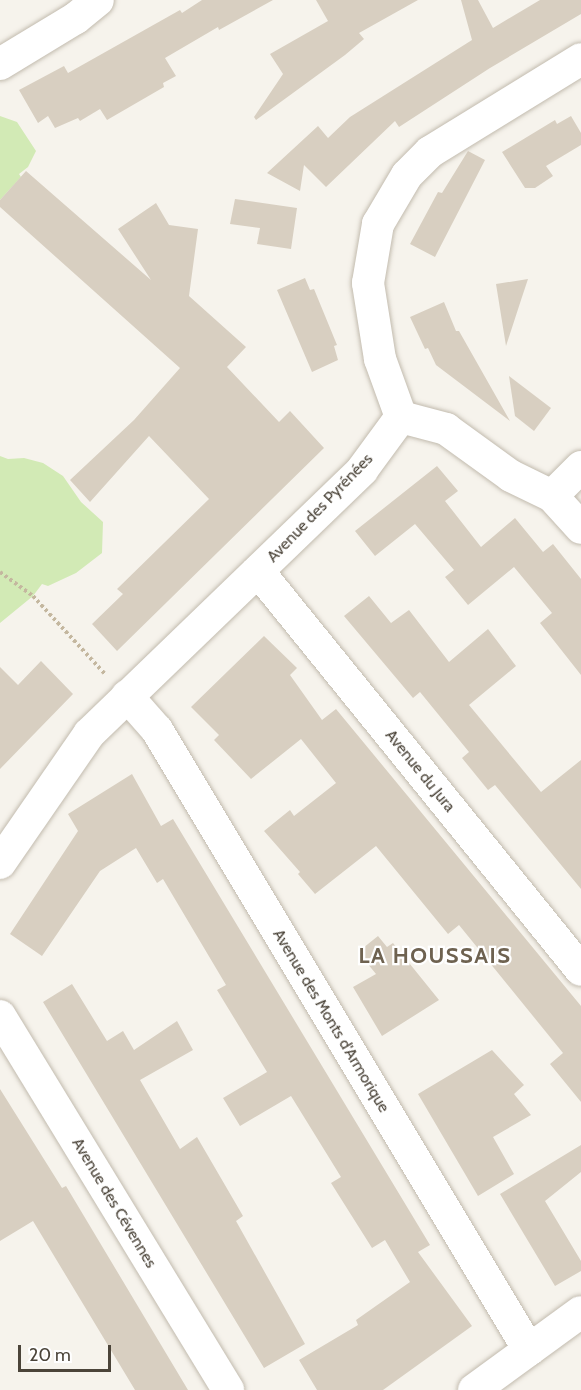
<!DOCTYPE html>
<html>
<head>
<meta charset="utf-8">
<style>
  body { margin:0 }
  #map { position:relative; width:581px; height:1390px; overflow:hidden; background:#f6f3ec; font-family:Cabin,sans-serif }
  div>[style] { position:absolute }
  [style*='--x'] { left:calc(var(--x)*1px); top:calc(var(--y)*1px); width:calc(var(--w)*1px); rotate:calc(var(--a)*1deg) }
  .green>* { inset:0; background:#d2eab5 }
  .building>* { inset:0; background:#d8cfc1 }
  .path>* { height:4px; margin-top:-2px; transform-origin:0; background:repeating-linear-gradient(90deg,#c4b79f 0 3px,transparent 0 6px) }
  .roads { filter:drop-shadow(0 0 2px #c2bbae) drop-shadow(0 0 2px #c2bbae) }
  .minor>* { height:32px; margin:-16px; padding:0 16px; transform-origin:16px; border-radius:16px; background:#fff }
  span { translate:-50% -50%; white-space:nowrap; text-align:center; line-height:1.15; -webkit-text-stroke:4.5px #fff; paint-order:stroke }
  .street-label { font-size:16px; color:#4b4439 }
  .district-label { font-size:22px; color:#6e6250; font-weight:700; letter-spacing:1.5px }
  .scale { position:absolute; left:18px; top:1345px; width:93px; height:27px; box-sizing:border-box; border:3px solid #4b4439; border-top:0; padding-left:8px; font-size:18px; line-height:21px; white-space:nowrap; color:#4b4439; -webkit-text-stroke:4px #fff; paint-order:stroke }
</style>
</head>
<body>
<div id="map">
  <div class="green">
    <i style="clip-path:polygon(0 116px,17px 122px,36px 151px,28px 167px,19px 174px,21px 177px,0 200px)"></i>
    <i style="clip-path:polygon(0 456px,8px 459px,24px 458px,43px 463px,63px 476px,81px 502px,103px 522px,102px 553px,76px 573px,48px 586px,42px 584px,33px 596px,0 623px)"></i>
  </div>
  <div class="building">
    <i style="clip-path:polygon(202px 0,273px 0,219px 30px,218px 27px,165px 58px,176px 76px,163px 83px,164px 87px,107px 120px,100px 109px,80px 121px,78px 118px,55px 128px,48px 116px,38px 123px,19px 90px,64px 66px,68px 73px,180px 10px,182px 13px)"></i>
    <i style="clip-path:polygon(316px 0,418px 0,359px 33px,364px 39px,345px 55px,256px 120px,254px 117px,283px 74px,270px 54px,328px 21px)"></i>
    <i style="clip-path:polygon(461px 0,478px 0,493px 28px,540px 0,581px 0,581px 14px,490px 68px,399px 127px,395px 121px,326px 187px,304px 165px,300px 191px,267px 173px,318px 126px,328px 138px,350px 117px,472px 40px)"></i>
    <i style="clip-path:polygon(571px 116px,581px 133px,581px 145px,546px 166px,553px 176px,535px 188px,525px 188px,502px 152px,555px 120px,557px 124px)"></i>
    <i style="clip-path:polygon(468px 151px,485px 160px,435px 257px,410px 244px,438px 192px,442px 193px)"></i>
    <i style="clip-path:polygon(26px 171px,151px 280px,118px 229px,156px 203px,169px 225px,198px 229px,189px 296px,246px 347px,227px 367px,279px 422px,290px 411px,324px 448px,117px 651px,92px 624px,123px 594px,117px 589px,209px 499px,149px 436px,90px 502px,70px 480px,134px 420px,180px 368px,0 207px,0 200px)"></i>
    <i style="clip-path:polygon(235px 199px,297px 208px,291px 249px,257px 244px,260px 228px,230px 224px)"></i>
    <i style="clip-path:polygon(305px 278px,310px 290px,314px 289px,337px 345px,334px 346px,338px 360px,312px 372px,277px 290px)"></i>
    <i style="clip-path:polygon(528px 279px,522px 297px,506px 346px,496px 284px)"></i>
    <i style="clip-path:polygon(444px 302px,456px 331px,459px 331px,510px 421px,436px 365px,428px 348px,425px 349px,410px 317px)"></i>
    <i style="clip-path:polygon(509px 376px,551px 408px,534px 431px,515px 416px)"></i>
    <i style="clip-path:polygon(437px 466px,458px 491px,445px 501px,481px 547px,515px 518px,543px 552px,553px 544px,581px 579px,581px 675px,540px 623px,552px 613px,514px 567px,468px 605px,445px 577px,454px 570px,415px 524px,375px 556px,355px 531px)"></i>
    <i style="clip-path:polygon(369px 596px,391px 623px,409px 610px,449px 662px,488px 629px,516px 666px,469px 705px,541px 792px,581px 760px,581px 889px,495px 785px,488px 790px,462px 758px,469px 752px,420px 692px,413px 698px,344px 616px)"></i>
    <i style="clip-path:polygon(264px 636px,297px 668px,290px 675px,322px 720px,336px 709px,581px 1006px,581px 1102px,550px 1064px,563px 1053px,459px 925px,448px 934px,376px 846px,315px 894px,298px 874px,300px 872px,264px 831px,290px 810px,294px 816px,336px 783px,301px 739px,251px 779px,214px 740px,219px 735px,191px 707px)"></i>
    <i style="clip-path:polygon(41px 661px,73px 694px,0 769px,0 667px,18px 685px)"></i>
    <i style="clip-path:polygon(132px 774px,161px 826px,173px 819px,430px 1245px,418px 1252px,472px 1326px,383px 1390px,317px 1390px,299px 1360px,358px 1325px,356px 1320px,410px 1282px,385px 1240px,372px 1248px,331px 1183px,341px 1177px,291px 1096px,240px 1126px,223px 1098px,267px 1072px,217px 990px,226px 985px,163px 879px,157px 883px,136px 848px,100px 871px,42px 956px,10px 934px,78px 831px,68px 814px)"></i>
    <i style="clip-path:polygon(378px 936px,387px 947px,393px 943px,439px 1000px,382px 1036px,353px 987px,376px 974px,358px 952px)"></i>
    <i style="clip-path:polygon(72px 984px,107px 1041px,123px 1031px,134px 1050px,177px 1021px,193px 1050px,140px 1080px,180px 1149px,197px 1137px,243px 1216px,236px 1221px,305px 1344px,264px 1368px,43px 1002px)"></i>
    <i style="clip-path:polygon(492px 1050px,524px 1085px,514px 1094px,531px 1115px,493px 1137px,514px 1174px,478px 1196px,418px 1094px)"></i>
    <i style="clip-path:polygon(0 1089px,62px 1188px,66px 1186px,188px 1390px,135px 1390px,33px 1221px,0 1241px)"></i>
    <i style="clip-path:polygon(581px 1145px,581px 1172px,545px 1201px,581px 1261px,581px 1271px,555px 1286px,500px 1194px)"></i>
  </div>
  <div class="path">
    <i style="--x:0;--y:572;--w:41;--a:36"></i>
    <i style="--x:33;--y:596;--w:106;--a:47.3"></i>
  </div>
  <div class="roads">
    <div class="minor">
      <i style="--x:0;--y:64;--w:89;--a:-31.2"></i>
      <i style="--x:76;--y:18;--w:28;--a:-39"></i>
      <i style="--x:401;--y:417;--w:47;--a:14.9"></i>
      <i style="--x:446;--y:429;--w:80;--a:35.9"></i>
      <i style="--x:511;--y:476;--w:46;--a:26"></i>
      <i style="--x:552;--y:496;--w:43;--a:47.8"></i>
      <i style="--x:552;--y:496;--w:41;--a:-45"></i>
      <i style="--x:258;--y:571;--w:513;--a:51.01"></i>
      <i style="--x:127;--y:696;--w:45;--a:48.6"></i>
      <i style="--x:157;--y:730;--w:723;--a:59.04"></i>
      <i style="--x:0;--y:863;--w:157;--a:-55.4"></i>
      <i style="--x:89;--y:734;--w:380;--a:-44"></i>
      <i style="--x:362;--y:470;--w:66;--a:-53.7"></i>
      <i style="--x:401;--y:417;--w:62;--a:-109.9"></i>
      <i style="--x:380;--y:359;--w:77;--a:-99"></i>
      <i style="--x:368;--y:283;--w:60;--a:-80.4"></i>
      <i style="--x:378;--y:224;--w:57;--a:-59.4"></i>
      <i style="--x:407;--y:175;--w:33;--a:-45"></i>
      <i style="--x:430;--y:152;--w:177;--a:-31.6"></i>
      <i style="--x:0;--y:1016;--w:438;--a:58.6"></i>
      <i style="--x:474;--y:1390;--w:132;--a:-36.1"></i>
    </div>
  </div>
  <div class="street-label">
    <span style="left:320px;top:508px;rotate:-46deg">Avenue des Pyrénées</span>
    <span style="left:420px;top:771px;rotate:51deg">Avenue du Jura</span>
    <span style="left:331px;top:1021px;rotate:59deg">Avenue des Monts d'Armorique</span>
    <span style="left:114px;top:1203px;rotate:59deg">Avenue des Cévennes</span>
  </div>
  <div class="district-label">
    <span style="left:435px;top:956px">LA HOUSSAIS</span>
  </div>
  <div class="scale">20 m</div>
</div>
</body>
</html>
